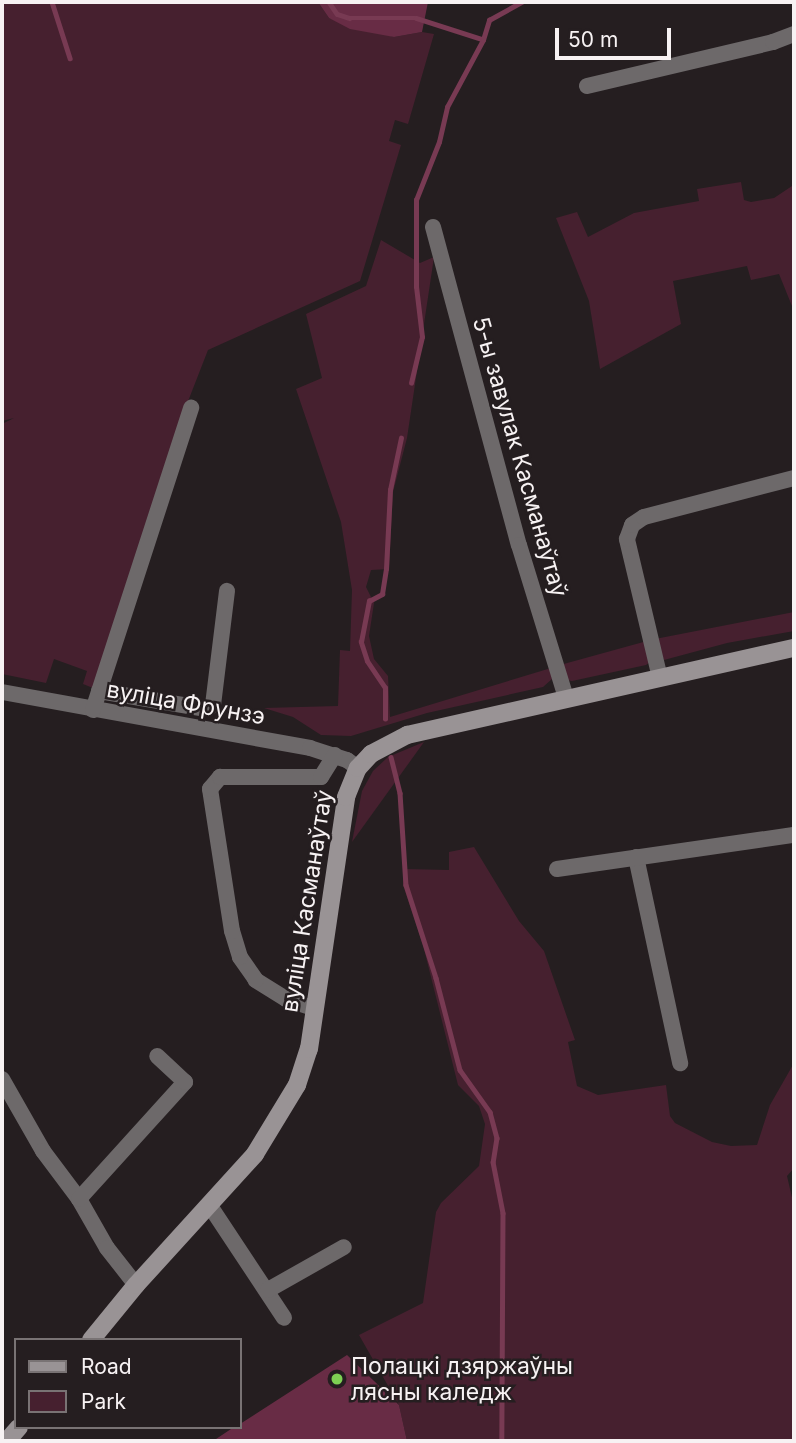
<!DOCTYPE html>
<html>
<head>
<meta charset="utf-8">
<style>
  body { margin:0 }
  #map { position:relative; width:796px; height:1443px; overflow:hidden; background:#251e20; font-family:Inter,sans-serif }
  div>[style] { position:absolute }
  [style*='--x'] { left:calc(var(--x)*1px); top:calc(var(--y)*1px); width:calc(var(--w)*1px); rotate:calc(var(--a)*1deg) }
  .green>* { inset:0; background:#46202f }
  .forest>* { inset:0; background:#682c45 }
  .stream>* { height:4.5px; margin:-2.25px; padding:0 2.25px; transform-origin:2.25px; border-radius:2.25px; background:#783a53 }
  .minor>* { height:16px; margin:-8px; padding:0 8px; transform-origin:8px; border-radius:8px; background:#6d696a }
  .secondary>* { height:18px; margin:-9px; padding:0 9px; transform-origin:9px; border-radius:9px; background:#999395 }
  .dots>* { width:19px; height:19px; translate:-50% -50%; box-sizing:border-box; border:4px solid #251e20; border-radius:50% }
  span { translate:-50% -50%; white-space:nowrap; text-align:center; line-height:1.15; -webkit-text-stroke:5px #251e20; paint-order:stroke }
  .street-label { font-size:23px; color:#f7f2f3 }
  .poi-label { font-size:23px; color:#f7f2f3 }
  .left { translate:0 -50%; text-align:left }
  .frame { position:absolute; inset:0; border:4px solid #f7f2f3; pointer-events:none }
  .legend { position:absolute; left:14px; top:1338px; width:228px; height:91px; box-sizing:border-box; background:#251e20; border:2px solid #797374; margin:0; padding:9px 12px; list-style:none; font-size:21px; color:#f7f2f3 }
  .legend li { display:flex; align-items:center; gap:14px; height:35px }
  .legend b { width:35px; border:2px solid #797374 }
  .scale { position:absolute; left:555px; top:28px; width:116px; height:32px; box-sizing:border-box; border:4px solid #f7f2f3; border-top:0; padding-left:9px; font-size:21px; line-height:24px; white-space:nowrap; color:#f7f2f3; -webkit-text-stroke:5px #251e20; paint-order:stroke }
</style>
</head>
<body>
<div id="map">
  <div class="green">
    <div style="clip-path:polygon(2px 2px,318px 2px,329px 18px,394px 37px,422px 32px,434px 34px,408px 124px,395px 120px,389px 141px,401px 145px,360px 281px,208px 350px,178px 427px,93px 688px,83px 684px,87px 671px,54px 659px,46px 683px,2px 674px,2px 424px,14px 418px,2px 421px)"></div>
    <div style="clip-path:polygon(741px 182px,744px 200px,751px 202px,774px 198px,792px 186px,794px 191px,794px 311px,779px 274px,751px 280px,747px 266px,673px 281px,681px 324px,600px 369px,589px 301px,556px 218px,577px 212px,588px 237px,634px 213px,699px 201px,697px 189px)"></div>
    <div style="clip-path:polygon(381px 240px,420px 263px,434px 257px,407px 438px,393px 492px,389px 569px,371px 570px,366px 587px,374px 603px,369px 636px,374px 659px,388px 676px,390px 717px,551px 668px,552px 679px,543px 687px,427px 713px,351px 736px,321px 735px,293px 717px,264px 708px,338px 706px,340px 650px,350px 651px,352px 590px,341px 522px,296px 389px,322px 378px,306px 314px,366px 286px)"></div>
    <div style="clip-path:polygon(794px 612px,794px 631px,727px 643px,664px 660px,655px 639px)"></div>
    <div style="clip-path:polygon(647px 641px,650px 662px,646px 665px,572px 681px,567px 680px,560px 665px)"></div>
    <div style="clip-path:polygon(424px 742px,352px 842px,362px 791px,373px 771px,388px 757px)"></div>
    <div style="clip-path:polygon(474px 847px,519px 921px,544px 951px,575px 1040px,568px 1042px,577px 1086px,598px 1095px,666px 1085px,670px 1116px,675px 1123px,712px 1142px,731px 1146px,757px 1145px,770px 1105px,794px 1063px,794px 1168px,787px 1176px,794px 1206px,794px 1441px,407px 1441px,399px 1405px,359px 1335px,423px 1303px,436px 1212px,441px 1203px,479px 1166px,485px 1124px,479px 1106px,458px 1085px,423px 945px,403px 885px,403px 869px,449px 870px,449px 852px)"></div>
  </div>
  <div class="forest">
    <div style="clip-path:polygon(318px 2px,428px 2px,422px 32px,394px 37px,350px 29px,329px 18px)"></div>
    <div style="clip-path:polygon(347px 1355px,399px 1405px,407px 1441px,213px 1441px,234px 1427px,240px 1427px,240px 1424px)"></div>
  </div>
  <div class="stream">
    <div style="--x:52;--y:2;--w:59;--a:72.2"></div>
    <div style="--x:329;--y:2;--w:14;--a:56"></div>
    <div style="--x:337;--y:14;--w:13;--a:18"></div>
    <div style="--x:349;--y:18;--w:67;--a:0"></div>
    <div style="--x:416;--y:18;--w:69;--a:17.7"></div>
    <div style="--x:411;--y:383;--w:47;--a:-76.6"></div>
    <div style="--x:422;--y:337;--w:50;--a:-96.8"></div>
    <div style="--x:416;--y:287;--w:87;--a:-90"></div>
    <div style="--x:416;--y:200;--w:62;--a:-68.4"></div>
    <div style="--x:439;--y:142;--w:36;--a:-77"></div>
    <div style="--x:447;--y:107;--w:76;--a:-61.8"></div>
    <div style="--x:483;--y:40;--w:21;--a:-73"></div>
    <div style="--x:489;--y:20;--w:37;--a:-29"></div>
    <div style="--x:385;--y:719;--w:31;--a:-90"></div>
    <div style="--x:385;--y:688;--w:32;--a:-124"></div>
    <div style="--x:367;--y:661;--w:20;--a:-108"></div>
    <div style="--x:361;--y:642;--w:42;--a:-79"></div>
    <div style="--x:369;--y:601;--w:15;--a:-28"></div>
    <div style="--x:382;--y:594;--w:25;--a:-81"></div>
    <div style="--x:386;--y:569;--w:79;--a:-87.1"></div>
    <div style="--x:390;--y:490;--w:53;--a:-78.1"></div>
    <div style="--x:391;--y:757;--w:37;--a:76"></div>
    <div style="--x:400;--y:793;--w:92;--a:86.3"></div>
    <div style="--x:406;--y:885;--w:98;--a:72.1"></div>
    <div style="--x:436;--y:978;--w:95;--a:75.4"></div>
    <div style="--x:460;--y:1070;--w:52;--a:54.5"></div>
    <div style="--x:490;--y:1112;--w:27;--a:75"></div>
    <div style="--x:497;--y:1138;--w:24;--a:99"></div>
    <div style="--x:493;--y:1162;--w:52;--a:78.9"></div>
    <div style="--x:503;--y:1213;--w:228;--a:90.3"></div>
  </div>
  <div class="minor">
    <div style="--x:587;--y:86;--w:191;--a:-13.3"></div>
    <div style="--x:773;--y:42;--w:22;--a:-21"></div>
    <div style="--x:433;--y:227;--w:329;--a:74.9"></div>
    <div style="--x:519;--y:545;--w:160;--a:72.9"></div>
    <div style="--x:660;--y:678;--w:143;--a:-103.4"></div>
    <div style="--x:627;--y:539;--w:15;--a:-70"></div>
    <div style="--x:632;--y:525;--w:14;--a:-34"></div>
    <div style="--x:644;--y:517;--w:155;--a:-14.6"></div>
    <div style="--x:99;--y:691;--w:109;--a:9.5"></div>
    <div style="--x:207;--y:709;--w:7;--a:-34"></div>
    <div style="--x:213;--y:705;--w:115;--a:-83"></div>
    <div style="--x:2;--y:692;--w:313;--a:10.3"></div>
    <div style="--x:310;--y:748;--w:39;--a:18"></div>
    <div style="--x:347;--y:760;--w:14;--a:36"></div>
    <div style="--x:93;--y:710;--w:318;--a:-72"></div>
    <div style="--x:636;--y:857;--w:211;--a:77.9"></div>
    <div style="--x:557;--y:869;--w:239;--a:-8.2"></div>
    <div style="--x:313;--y:1008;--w:28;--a:-162"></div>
    <div style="--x:286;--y:999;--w:36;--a:-148"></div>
    <div style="--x:256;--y:980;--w:28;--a:-125"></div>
    <div style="--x:240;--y:957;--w:27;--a:-107"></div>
    <div style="--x:232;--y:931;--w:144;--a:-98.8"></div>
    <div style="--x:210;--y:789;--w:16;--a:-50"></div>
    <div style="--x:220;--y:777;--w:101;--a:0"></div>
    <div style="--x:321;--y:777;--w:26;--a:-58"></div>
    <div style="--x:2;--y:1079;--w:83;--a:60.3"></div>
    <div style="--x:43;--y:1151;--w:60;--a:53.1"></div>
    <div style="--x:79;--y:1199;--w:56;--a:60.3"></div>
    <div style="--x:107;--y:1248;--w:47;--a:51.9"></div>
    <div style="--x:79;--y:1199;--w:158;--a:-47.8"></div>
    <div style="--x:185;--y:1082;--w:38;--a:-137"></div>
    <div style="--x:210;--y:1206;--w:134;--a:56.5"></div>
    <div style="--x:268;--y:1290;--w:87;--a:-29.5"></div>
  </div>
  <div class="secondary">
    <div style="--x:91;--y:1340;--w:71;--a:-50.7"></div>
    <div style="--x:136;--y:1285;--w:177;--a:-47.7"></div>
    <div style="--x:255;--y:1154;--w:81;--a:-58.7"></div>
    <div style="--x:297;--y:1085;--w:38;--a:-72"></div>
    <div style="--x:309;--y:1049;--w:255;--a:-81.6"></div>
    <div style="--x:346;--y:797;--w:31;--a:-68"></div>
    <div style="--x:358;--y:768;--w:19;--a:-47"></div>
    <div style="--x:371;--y:754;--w:41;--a:-27.8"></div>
    <div style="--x:407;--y:735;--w:397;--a:-12.7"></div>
    <div style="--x:7;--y:1441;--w:18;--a:-49"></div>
  </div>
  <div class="dots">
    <div style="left:337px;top:1379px;background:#7ed053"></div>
  </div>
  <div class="street-label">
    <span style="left:520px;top:457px;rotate:74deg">5-ы завулак Касманаўтаў</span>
    <span style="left:186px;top:703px;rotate:10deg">вуліца Фрунзэ</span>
    <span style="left:307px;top:901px;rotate:-81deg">вуліца Касманаўтаў</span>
  </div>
  <div class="poi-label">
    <span class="left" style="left:351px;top:1379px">Полацкі дзяржаўны<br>лясны каледж</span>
  </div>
  <div class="frame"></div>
  <ul class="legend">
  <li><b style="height:9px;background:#999395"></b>Road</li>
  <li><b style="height:19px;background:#46202f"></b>Park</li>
  </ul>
  <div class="scale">50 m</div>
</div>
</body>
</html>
